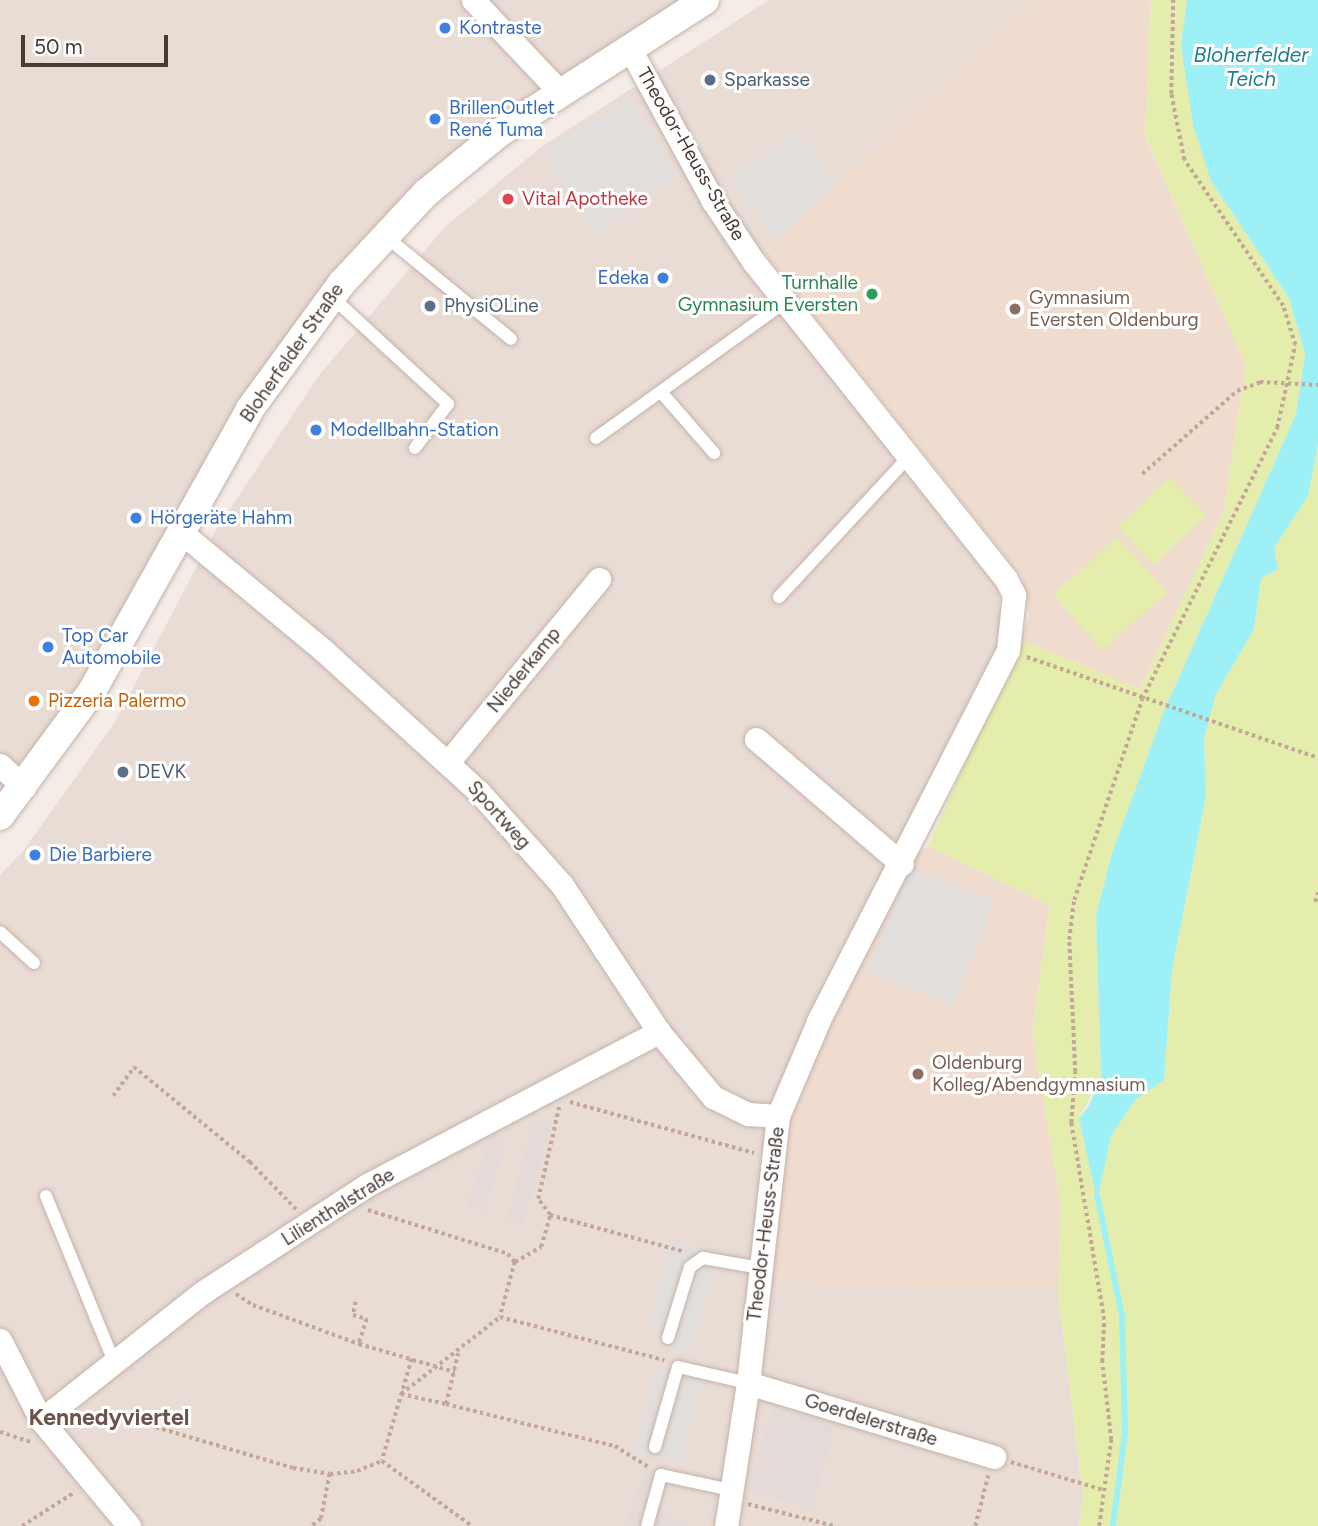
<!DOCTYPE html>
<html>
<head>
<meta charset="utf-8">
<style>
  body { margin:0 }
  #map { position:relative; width:1318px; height:1526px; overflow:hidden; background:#f5ece7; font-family:Figtree,sans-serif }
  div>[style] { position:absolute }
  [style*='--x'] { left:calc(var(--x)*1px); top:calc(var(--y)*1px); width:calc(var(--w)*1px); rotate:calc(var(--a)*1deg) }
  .residential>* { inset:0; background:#e9dcd4 }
  .industrial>* { inset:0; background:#e4dbd8 }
  .education>* { inset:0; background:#efdccf }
  .green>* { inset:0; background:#e5edac }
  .parking>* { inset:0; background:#e2dedc }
  .water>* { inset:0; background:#9ef0f7 }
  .stream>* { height:6px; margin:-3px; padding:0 3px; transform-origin:3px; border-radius:3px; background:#9ef0f7 }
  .path>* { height:3.5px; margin-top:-1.75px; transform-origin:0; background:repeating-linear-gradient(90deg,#c4a698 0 3.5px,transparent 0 7px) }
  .roads { filter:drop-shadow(0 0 2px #c4b3ab) drop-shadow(0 0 2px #c4b3ab) }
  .service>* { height:12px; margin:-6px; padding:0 6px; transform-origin:6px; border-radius:6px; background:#fff }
  .minor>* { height:23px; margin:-11.5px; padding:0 11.5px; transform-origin:11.5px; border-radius:11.5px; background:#fff }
  .tertiary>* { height:28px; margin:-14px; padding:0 14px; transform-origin:14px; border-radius:14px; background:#fff }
  .dots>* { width:19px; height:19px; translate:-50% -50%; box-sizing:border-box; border:4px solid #fff; border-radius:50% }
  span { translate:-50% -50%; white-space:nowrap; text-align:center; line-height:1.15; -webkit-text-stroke:6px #fff; paint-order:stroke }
  .shop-label { font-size:19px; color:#366cbe }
  .left { translate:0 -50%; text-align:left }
  .right { translate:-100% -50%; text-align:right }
  .service-label { font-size:19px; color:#4e5e75 }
  .street-label { font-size:19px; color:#493a35 }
  .health-label { font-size:19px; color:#be3a42 }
  .leisure-label { font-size:19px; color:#27864d }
  .education-label { font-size:19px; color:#785e54 }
  .food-label { font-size:19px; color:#c56008 }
  .water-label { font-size:21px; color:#1e808b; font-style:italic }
  .quarter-label { font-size:23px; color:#6c544b; font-weight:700 }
  .scale { position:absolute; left:21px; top:35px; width:147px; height:32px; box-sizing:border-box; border:4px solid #493a35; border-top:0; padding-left:9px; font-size:21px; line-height:24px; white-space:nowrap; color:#493a35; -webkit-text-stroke:5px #fff; paint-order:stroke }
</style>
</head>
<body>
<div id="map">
  <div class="residential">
    <div style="clip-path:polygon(0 0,702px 0,559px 91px,331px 296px,0 816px)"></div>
    <div style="clip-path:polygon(769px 0,1035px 0,745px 270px,999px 587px,1001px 643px,902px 864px,759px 1281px,1058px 1292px,1083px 1496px,1079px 1526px,0 1526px,0 875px,23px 851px,115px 722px,216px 530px,320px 374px,445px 227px,541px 147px)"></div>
  </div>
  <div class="industrial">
    <div style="clip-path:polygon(534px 1119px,551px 1125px,524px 1225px,506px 1220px)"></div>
    <div style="clip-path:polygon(490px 1136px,508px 1141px,484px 1212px,466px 1206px)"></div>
    <div style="clip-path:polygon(772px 1407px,836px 1425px,812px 1509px,748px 1491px)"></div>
    <div style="clip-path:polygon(646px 1467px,667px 1475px,654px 1512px,689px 1526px,625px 1526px)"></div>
  </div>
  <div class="education">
    <div style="clip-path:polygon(1035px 0,1151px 0,1145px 136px,1246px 365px,1223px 514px,1140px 689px,1021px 640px,1029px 617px,1022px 577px,764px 253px)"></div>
    <div style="clip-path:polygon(928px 846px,1050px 905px,1032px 1032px,1061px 1205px,1058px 1292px,759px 1281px,778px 1116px,902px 864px)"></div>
  </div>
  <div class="green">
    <div style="clip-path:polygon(1151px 0,1187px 0,1181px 45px,1211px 181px,1289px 298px,1305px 354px,1296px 414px,1164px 711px,1112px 853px,1096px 916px,1101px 1076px,1079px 1118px,1097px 1199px,1111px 1136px,1135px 1100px,1164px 1080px,1172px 970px,1206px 796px,1204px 739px,1216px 694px,1254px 629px,1261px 578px,1274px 548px,1308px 496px,1318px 445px,1318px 1526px,1079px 1526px,1083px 1495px,1058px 1292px,1061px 1205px,1032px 1032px,1050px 905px,928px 846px,1021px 640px,1140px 689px,1223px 514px,1246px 365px,1145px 135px)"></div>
    <div style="clip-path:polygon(1170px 477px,1206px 515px,1154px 565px,1118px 527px)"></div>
    <div style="clip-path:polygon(1117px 537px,1167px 592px,1103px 650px,1053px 595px)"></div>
  </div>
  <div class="parking">
    <div style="clip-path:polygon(628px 99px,680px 175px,595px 233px,544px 152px)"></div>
    <div style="clip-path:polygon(799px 131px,836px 182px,775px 241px,732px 179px)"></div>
    <div style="clip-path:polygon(909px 867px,995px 901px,953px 1006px,867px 972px)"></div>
    <div style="clip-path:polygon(672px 1241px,719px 1253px,691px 1354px,661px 1346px,665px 1330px,649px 1325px)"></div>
    <div style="clip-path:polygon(677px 1359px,706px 1367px,680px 1463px,633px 1450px,656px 1367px,673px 1372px)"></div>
  </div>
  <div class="water">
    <div style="clip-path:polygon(1187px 0,1318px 0,1318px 445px,1308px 496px,1274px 548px,1278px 569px,1261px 578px,1254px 629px,1216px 694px,1204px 739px,1206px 796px,1172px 970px,1164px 1080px,1135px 1100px,1111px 1136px,1097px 1201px,1079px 1118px,1089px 1106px,1101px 1076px,1096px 916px,1112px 853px,1164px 711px,1296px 414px,1305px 354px,1289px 298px,1211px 181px,1193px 125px,1181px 45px)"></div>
  </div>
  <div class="stream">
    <div style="--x:1097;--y:1195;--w:124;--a:78.3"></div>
    <div style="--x:1122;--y:1316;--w:117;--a:88.5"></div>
    <div style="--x:1125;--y:1433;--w:94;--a:97.4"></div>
  </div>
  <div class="path">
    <div style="--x:1142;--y:474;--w:126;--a:-41.1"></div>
    <div style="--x:1237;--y:391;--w:25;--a:-21"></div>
    <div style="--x:1260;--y:382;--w:58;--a:3"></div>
    <div style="--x:1027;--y:657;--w:308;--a:19.1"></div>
    <div style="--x:1315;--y:902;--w:10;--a:-73"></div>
    <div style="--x:113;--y:1096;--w:36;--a:-54"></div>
    <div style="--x:134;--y:1067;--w:150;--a:39.3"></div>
    <div style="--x:250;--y:1162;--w:66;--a:45.6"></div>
    <div style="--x:570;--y:1102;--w:191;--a:15.5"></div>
    <div style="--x:368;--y:1210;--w:147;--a:17.4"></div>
    <div style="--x:508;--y:1254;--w:11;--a:49"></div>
    <div style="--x:515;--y:1262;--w:57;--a:105.3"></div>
    <div style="--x:550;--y:1215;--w:20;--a:-127"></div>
    <div style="--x:538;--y:1199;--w:94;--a:-77.1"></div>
    <div style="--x:515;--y:1262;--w:30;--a:-30"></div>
    <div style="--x:541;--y:1247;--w:33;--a:-74"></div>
    <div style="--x:550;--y:1215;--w:140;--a:15.3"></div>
    <div style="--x:236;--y:1294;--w:20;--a:33"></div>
    <div style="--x:253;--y:1305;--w:113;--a:20.2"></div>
    <div style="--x:359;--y:1344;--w:100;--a:16.3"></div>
    <div style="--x:356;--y:1302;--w:13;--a:103"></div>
    <div style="--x:353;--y:1315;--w:15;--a:16"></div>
    <div style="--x:367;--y:1319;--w:26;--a:108"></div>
    <div style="--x:412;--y:1359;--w:106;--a:106.4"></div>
    <div style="--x:382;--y:1461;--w:111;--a:35.8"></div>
    <div style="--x:401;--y:1394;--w:125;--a:-37.9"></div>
    <div style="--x:500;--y:1317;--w:170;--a:14.7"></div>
    <div style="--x:401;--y:1394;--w:46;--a:12.5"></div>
    <div style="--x:446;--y:1404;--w:52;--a:-76.8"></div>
    <div style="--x:446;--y:1404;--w:174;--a:14"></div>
    <div style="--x:615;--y:1446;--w:41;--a:32.2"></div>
    <div style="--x:149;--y:1425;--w:150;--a:16.6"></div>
    <div style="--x:293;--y:1468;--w:37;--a:9"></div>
    <div style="--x:330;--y:1474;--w:46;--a:101.3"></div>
    <div style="--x:321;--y:1519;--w:11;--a:142"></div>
    <div style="--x:0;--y:1432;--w:33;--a:18"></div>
    <div style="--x:1011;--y:1462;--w:96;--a:16.9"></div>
    <div style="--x:330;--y:1474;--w:27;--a:-6"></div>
    <div style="--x:357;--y:1471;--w:27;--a:-22"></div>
    <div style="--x:748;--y:1504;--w:89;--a:14.3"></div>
    <div style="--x:22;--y:1526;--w:63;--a:-32.7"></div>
    <div style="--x:975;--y:1526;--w:52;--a:-75.4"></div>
    <div style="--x:1099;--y:1526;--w:87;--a:-82.1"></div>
    <div style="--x:1111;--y:1440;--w:79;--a:-96.6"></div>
    <div style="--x:1102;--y:1362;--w:42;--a:-87.3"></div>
    <div style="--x:1104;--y:1320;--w:200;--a:-99.5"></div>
    <div style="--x:1071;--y:1123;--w:51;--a:-85.5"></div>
    <div style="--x:1075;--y:1072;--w:132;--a:-92.6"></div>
    <div style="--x:1069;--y:940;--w:40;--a:-82.9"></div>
    <div style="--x:1074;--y:900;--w:212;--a:-71.3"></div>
    <div style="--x:1142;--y:699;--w:303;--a:-63.5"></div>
    <div style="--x:1277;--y:428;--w:85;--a:-77.8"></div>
    <div style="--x:1295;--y:345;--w:41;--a:-107.1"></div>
    <div style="--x:1283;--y:306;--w:176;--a:-124.1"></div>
    <div style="--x:1184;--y:160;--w:67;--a:-101.1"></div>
    <div style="--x:1171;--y:94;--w:94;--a:-88.8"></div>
  </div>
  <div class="roads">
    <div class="service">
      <div style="--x:384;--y:235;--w:164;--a:39.3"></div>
      <div style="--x:332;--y:297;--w:158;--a:42.7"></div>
      <div style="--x:448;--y:404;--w:55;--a:126.9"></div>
      <div style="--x:661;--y:392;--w:81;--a:49"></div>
      <div style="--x:596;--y:438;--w:231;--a:-35.7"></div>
      <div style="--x:779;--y:597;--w:188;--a:-47.2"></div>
      <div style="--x:0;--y:932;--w:46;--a:42.4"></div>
      <div style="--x:46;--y:1196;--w:179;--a:67.7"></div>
      <div style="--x:668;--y:1338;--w:74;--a:-72.8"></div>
      <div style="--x:690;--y:1267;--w:16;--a:-35"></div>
      <div style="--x:703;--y:1258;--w:59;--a:9.8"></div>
      <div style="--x:655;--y:1447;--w:83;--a:-74"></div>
      <div style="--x:678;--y:1367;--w:72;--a:12.9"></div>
      <div style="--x:647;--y:1526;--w:53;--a:-74.6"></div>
      <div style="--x:661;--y:1475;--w:72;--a:12.1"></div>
    </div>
    <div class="minor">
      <div style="--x:473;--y:0;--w:125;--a:46.6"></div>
      <div style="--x:629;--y:47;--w:175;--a:61.4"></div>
      <div style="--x:713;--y:201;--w:72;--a:56.3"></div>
      <div style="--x:753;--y:261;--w:406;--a:51.5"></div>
      <div style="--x:1006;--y:579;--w:18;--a:63"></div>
      <div style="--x:1014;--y:595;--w:55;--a:96.2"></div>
      <div style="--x:1008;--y:650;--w:418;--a:117.1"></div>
      <div style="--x:818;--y:1022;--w:102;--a:113.1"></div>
      <div style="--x:778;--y:1116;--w:269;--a:96.4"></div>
      <div style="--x:748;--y:1383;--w:145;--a:98.7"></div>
      <div style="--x:182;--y:533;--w:185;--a:39.7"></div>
      <div style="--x:324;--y:651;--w:208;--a:42.3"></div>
      <div style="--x:478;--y:791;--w:126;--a:48.2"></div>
      <div style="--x:562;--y:885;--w:176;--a:56.6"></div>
      <div style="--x:659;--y:1032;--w:85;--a:50.3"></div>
      <div style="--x:713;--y:1097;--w:39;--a:26"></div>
      <div style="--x:748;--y:1114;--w:30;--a:4"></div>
      <div style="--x:756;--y:739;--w:192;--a:40.6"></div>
      <div style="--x:449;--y:761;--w:236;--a:-50.5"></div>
      <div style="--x:0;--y:765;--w:33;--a:43"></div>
      <div style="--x:0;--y:1340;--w:90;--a:62.9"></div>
      <div style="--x:41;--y:1420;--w:138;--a:50.3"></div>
      <div style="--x:748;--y:1383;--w:257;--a:16.7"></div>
      <div style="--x:41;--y:1420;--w:206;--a:-38.3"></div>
      <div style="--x:203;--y:1292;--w:196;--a:-33.1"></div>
      <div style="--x:367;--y:1185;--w:330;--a:-27.7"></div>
    </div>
    <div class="tertiary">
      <div style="--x:0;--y:816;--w:155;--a:-53.6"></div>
      <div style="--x:92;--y:691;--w:323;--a:-60.7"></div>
      <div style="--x:250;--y:409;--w:156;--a:-53.9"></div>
      <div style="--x:342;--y:283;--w:123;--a:-47"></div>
      <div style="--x:426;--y:193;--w:94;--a:-39.4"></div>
      <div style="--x:499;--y:133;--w:245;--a:-32.8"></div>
    </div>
  </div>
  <div class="dots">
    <div style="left:445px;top:28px;background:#3f7fe0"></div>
    <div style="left:710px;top:80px;background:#5c6f8a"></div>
    <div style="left:435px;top:119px;background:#3f7fe0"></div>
    <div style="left:508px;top:199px;background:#e0444e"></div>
    <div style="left:663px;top:278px;background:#3f7fe0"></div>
    <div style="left:872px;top:294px;background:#2e9e5b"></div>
    <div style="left:430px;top:306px;background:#5c6f8a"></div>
    <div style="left:1015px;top:309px;background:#8d6e63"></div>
    <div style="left:316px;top:430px;background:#3f7fe0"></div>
    <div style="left:136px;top:518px;background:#3f7fe0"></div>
    <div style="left:48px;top:647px;background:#3f7fe0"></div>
    <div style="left:34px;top:701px;background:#e8710a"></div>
    <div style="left:123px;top:772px;background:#5c6f8a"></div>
    <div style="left:35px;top:855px;background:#3f7fe0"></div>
    <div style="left:918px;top:1074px;background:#8d6e63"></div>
  </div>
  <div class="shop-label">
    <span class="left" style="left:459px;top:28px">Kontraste</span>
    <span class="left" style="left:449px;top:119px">BrillenOutlet<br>René Tuma</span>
    <span class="right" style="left:649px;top:278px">Edeka</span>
    <span class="left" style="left:330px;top:430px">Modellbahn-Station</span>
    <span class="left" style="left:150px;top:518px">Hörgeräte Hahm</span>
    <span class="left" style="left:62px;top:647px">Top Car<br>Automobile</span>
    <span class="left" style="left:49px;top:855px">Die Barbiere</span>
  </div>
  <div class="service-label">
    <span class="left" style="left:724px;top:80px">Sparkasse</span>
    <span class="left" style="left:444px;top:306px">PhysiOLine</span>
    <span class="left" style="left:137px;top:772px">DEVK</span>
  </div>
  <div class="street-label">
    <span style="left:691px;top:154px;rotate:60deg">Theodor-Heuss-Straße</span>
    <span style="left:292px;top:353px;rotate:-55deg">Bloherfelder Straße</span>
    <span style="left:524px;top:670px;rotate:-51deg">Niederkamp</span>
    <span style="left:499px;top:815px;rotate:48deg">Sportweg</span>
    <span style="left:338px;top:1207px;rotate:-32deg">Lilienthalstraße</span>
    <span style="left:766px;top:1224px;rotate:-83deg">Theodor-Heuss-Straße</span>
    <span style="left:871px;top:1420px;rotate:17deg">Goerdelerstraße</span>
  </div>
  <div class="health-label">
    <span class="left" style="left:522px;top:199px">Vital Apotheke</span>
  </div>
  <div class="leisure-label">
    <span class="right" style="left:858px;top:294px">Turnhalle<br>Gymnasium Eversten</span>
  </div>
  <div class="education-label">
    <span class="left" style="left:1029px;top:309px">Gymnasium<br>Eversten Oldenburg</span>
    <span class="left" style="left:932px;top:1074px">Oldenburg<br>Kolleg/Abendgymnasium</span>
  </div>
  <div class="food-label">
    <span class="left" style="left:48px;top:701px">Pizzeria Palermo</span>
  </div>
  <div class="water-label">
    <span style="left:1251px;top:67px">Bloherfelder<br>Teich</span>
  </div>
  <div class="quarter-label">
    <span style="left:109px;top:1417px">Kennedyviertel</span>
  </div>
  <div class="scale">50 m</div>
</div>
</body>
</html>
